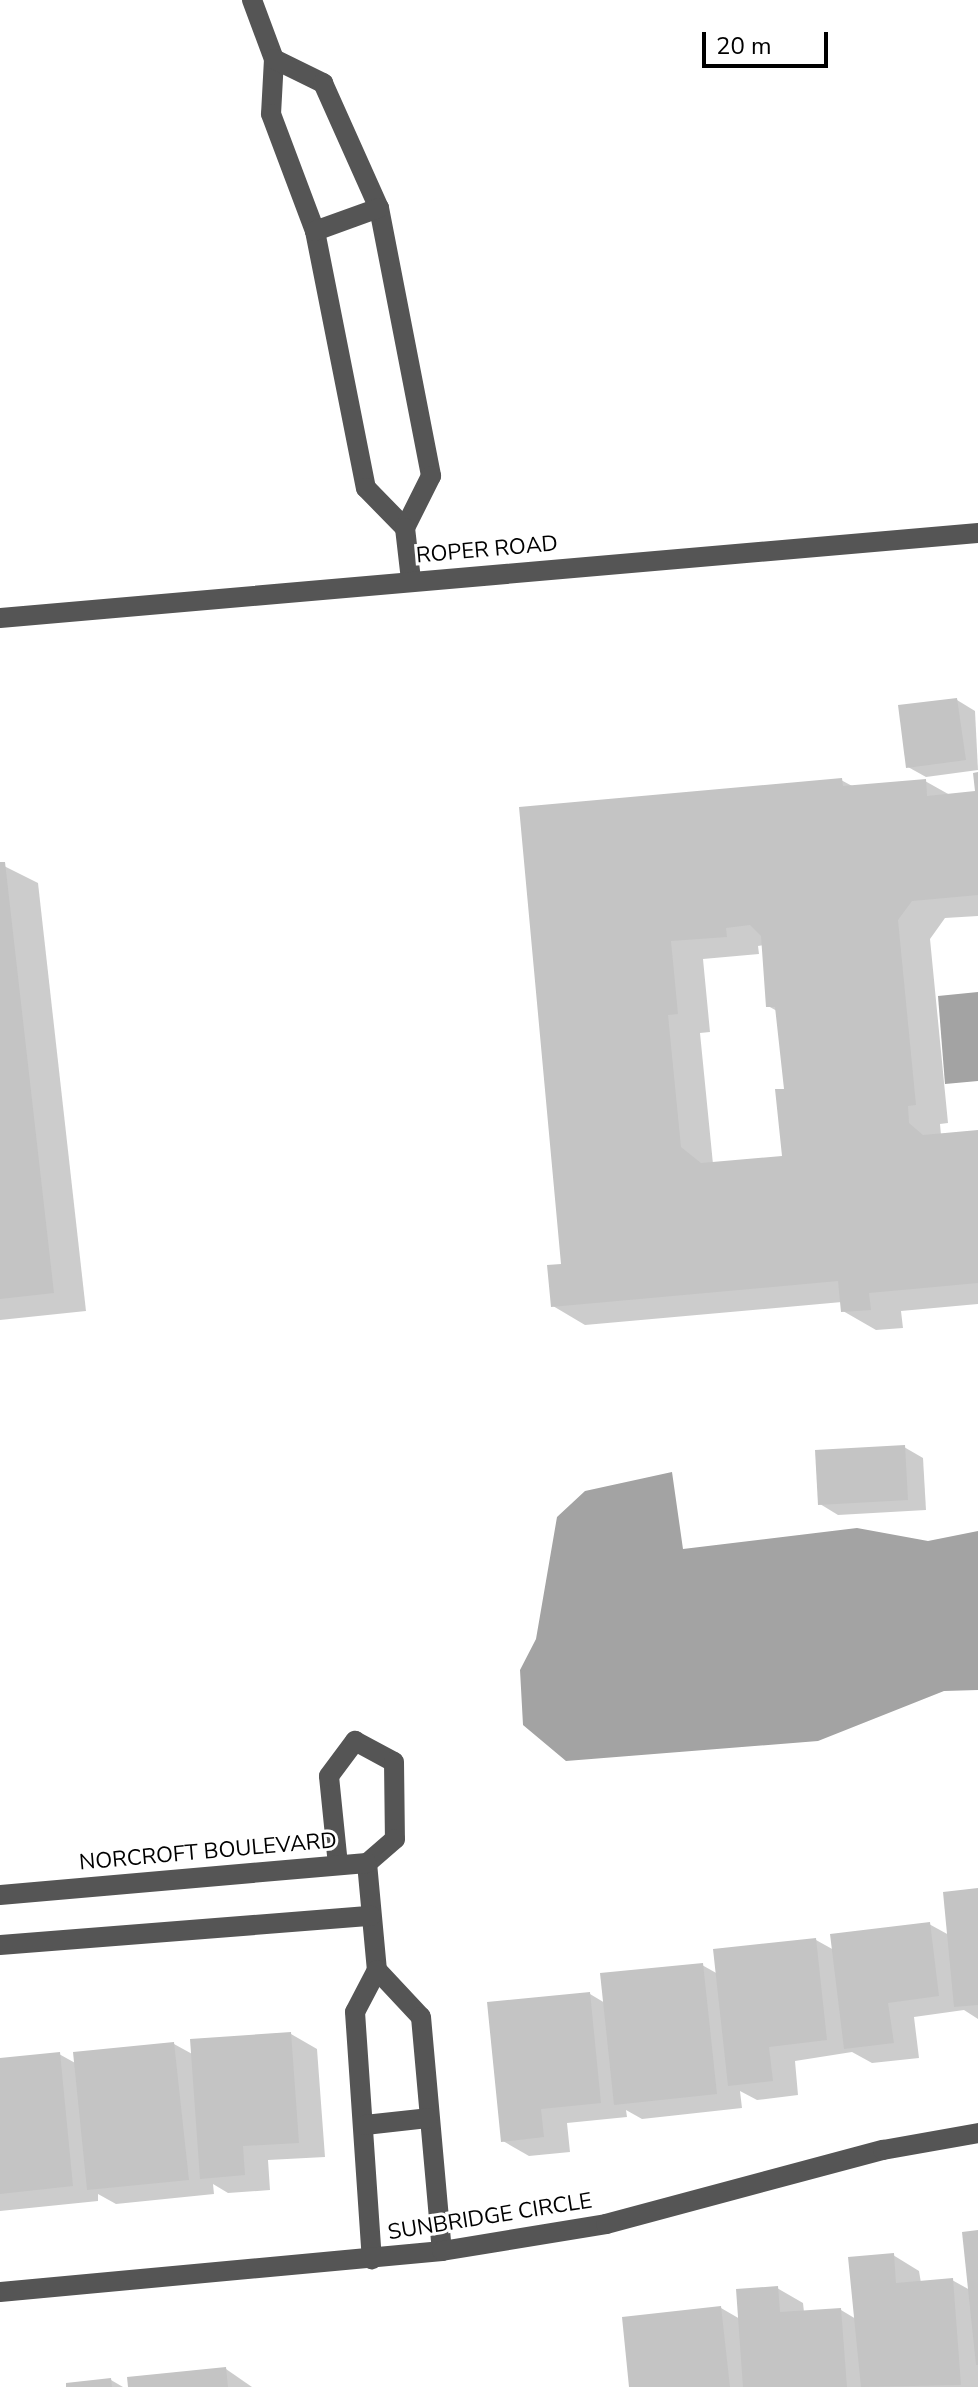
<!DOCTYPE html>
<html>
<head>
<meta charset="utf-8">
<style>
  body { margin:0 }
  #map { position:relative; width:978px; height:2387px; overflow:hidden; background:#fff; font-family:"Nunito Sans",sans-serif }
  div>[style] { position:absolute }
  [style*='--x'] { left:calc(var(--x)*1px); top:calc(var(--y)*1px); width:calc(var(--w)*1px); rotate:calc(var(--a)*1deg) }
  .water>* { inset:0; background:#a3a3a3 }
  .shadow>* { inset:0; background:#0003 }
  .building>* { inset:0; background:#c4c4c4 }
  .minor>* { height:20px; margin:-10px; padding:0 10px; transform-origin:10px; border-radius:10px; background:#555 }
  span { translate:-50% -50%; white-space:nowrap; text-align:center; line-height:1.15; -webkit-text-stroke:6px #fff; paint-order:stroke }
  .street-label { font-size:22px; color:#000 }
  .scale { position:absolute; left:702px; top:32px; width:126px; height:36px; box-sizing:border-box; border:4px solid #000; border-top:0; padding-left:10px; font-size:24px; line-height:28px; white-space:nowrap; color:#000; -webkit-text-stroke:6px #fff; paint-order:stroke }
</style>
</head>
<body>
<div id="map">
  <div class="water">
    <div style="clip-path:polygon(978px 992px,978px 1081px,945px 1084px,938px 996px)"></div>
    <div style="clip-path:polygon(672px 1472px,683px 1549px,857px 1528px,928px 1541px,978px 1531px,978px 1690px,944px 1691px,818px 1741px,566px 1761px,523px 1725px,520px 1670px,536px 1639px,557px 1517px,585px 1491px)"></div>
  </div>
  <div class="shadow">
    <div style="clip-path:polygon(957px 700px,975px 711px,978px 770px,926px 777px,908px 767px)"></div>
    <div style="clip-path:polygon(evenodd,978px 774px,978px 916px,945px 918px,930px 939px,948px 1123px,940px 1124px,941px 1135px,978px 1132px,978px 1304px,901px 1311px,903px 1328px,876px 1330px,843px 1311px,842px 1302px,585px 1325px,553px 1306px,563px 1266px,522px 809px,841px 780px,854px 787px,925px 781px,950px 795px,977px 793px,978px 774px,764px 945px,768px 1006px,777px 1011px,786px 1091px,784px 1158px,713px 1164px,700px 1033px,710px 1032px,703px 959px,759px 954px,758px 946px,764px 945px)"></div>
    <div style="clip-path:polygon(0 864px,38px 883px,86px 1311px,0 1320px)"></div>
    <div style="clip-path:polygon(904px 1447px,923px 1458px,926px 1510px,838px 1515px,820px 1504px)"></div>
    <div style="clip-path:polygon(978px 1890px,978px 2019px,964px 2010px,914px 2017px,919px 2058px,872px 2063px,852px 2052px,795px 2061px,798px 2095px,757px 2100px,740px 2091px,742px 2108px,642px 2119px,626px 2110px,627px 2117px,567px 2123px,570px 2152px,529px 2156px,503px 2141px,590px 1994px,605px 2003px,702px 1965px,718px 1974px,816px 1940px,834px 1950px,929px 1924px,949px 1935px)"></div>
    <div style="clip-path:polygon(291px 2034px,317px 2049px,325px 2157px,268px 2160px,270px 2190px,228px 2193px,213px 2184px,214px 2194px,116px 2204px,98px 2194px,98px 2201px,0 2211px,0 2060px,59px 2054px,77px 2064px,174px 2044px,194px 2055px)"></div>
    <div style="clip-path:polygon(978px 2232px,978px 2387px,631px 2387px,721px 2308px,740px 2319px,777px 2288px,803px 2303px,804px 2312px,841px 2310px,856px 2319px,893px 2255px,919px 2271px,921px 2283px,952px 2280px,970px 2290px)"></div>
    <div style="clip-path:polygon(226px 2369px,252px 2387px,130px 2387px)"></div>
    <div style="clip-path:polygon(111px 2380px,123px 2387px,68px 2387px)"></div>
  </div>
  <div class="building">
    <div style="clip-path:polygon(957px 698px,966px 760px,906px 768px,898px 705px)"></div>
    <div style="clip-path:polygon(evenodd,978px 772px,978px 895px,912px 901px,898px 920px,916px 1105px,908px 1106px,909px 1123px,923px 1135px,978px 1130px,978px 1283px,869px 1293px,871px 1310px,841px 1312px,838px 1281px,551px 1307px,547px 1265px,561px 1264px,519px 807px,842px 778px,843px 786px,926px 779px,927px 796px,975px 791px,973px 773px,978px 772px,750px 925px,761px 936px,766px 1007px,775px 1007px,784px 1089px,775px 1089px,782px 1156px,701px 1163px,681px 1147px,668px 1015px,678px 1014px,671px 941px,727px 937px,726px 928px,750px 925px)"></div>
    <div style="clip-path:polygon(0 862px,5px 862px,54px 1293px,0 1299px)"></div>
    <div style="clip-path:polygon(905px 1445px,908px 1500px,818px 1505px,815px 1450px)"></div>
    <div style="clip-path:polygon(978px 1888px,978px 2005px,954px 2007px,943px 1892px)"></div>
    <div style="clip-path:polygon(930px 1922px,939px 1996px,888px 2003px,894px 2043px,844px 2049px,830px 1934px)"></div>
    <div style="clip-path:polygon(816px 1938px,827px 2040px,769px 2047px,773px 2081px,728px 2086px,713px 1949px)"></div>
    <div style="clip-path:polygon(703px 1963px,717px 2094px,614px 2105px,600px 1973px)"></div>
    <div style="clip-path:polygon(590px 1992px,601px 2103px,541px 2109px,544px 2137px,501px 2142px,487px 2002px)"></div>
    <div style="clip-path:polygon(291px 2032px,299px 2143px,243px 2146px,245px 2175px,200px 2179px,190px 2039px)"></div>
    <div style="clip-path:polygon(174px 2042px,189px 2180px,87px 2190px,73px 2052px)"></div>
    <div style="clip-path:polygon(60px 2052px,73px 2186px,0 2194px,0 2058px)"></div>
    <div style="clip-path:polygon(978px 2230px,978px 2365px,976px 2365px,962px 2232px)"></div>
    <div style="clip-path:polygon(894px 2253px,896px 2283px,953px 2278px,961px 2385px,861px 2387px,848px 2257px)"></div>
    <div style="clip-path:polygon(778px 2286px,780px 2312px,841px 2308px,847px 2387px,743px 2387px,736px 2289px)"></div>
    <div style="clip-path:polygon(721px 2306px,730px 2387px,629px 2387px,622px 2317px)"></div>
    <div style="clip-path:polygon(226px 2367px,228px 2387px,128px 2387px,127px 2377px)"></div>
    <div style="clip-path:polygon(111px 2378px,112px 2387px,66px 2387px,66px 2383px)"></div>
  </div>
  <div class="minor">
    <div style="--x:252;--y:0;--w:63;--a:69.6"></div>
    <div style="--x:274;--y:59;--w:55;--a:93.1"></div>
    <div style="--x:271;--y:114;--w:125;--a:69.4"></div>
    <div style="--x:315;--y:231;--w:262;--a:78.8"></div>
    <div style="--x:366;--y:488;--w:56;--a:45.7"></div>
    <div style="--x:274;--y:59;--w:55;--a:26.1"></div>
    <div style="--x:323;--y:83;--w:137;--a:65.9"></div>
    <div style="--x:379;--y:208;--w:273;--a:79"></div>
    <div style="--x:431;--y:476;--w:58;--a:116.6"></div>
    <div style="--x:405;--y:528;--w:52;--a:83.4"></div>
    <div style="--x:315;--y:231;--w:68;--a:-19.8"></div>
    <div style="--x:0;--y:618;--w:982;--a:-4.97"></div>
    <div style="--x:367;--y:1863;--w:107;--a:84.7"></div>
    <div style="--x:377;--y:1970;--w:47;--a:117.6"></div>
    <div style="--x:355;--y:2012;--w:248;--a:86.1"></div>
    <div style="--x:338;--y:1865;--w:89;--a:-95.8"></div>
    <div style="--x:329;--y:1776;--w:44;--a:-53.4"></div>
    <div style="--x:355;--y:1741;--w:44;--a:28.3"></div>
    <div style="--x:394;--y:1762;--w:77;--a:89.3"></div>
    <div style="--x:395;--y:1839;--w:37;--a:139"></div>
    <div style="--x:0;--y:1895;--w:368;--a:-5"></div>
    <div style="--x:0;--y:1945;--w:372;--a:-4.5"></div>
    <div style="--x:377;--y:1970;--w:64;--a:46.9"></div>
    <div style="--x:421;--y:2017;--w:235;--a:84.9"></div>
    <div style="--x:365;--y:2125;--w:63;--a:-6.3"></div>
    <div style="--x:0;--y:2292;--w:444;--a:-5.3"></div>
    <div style="--x:442;--y:2251;--w:166;--a:-9.3"></div>
    <div style="--x:606;--y:2224;--w:287;--a:-15"></div>
    <div style="--x:883;--y:2150;--w:97;--a:-10.1"></div>
  </div>
  <div class="street-label">
    <span style="left:487px;top:550px;rotate:-5deg">ROPER ROAD</span>
    <span style="left:208px;top:1852px;rotate:-5deg">NORCROFT BOULEVARD</span>
    <span style="left:490px;top:2217px;rotate:-9deg">SUNBRIDGE CIRCLE</span>
  </div>
  <div class="scale">20 m</div>
</div>
</body>
</html>
